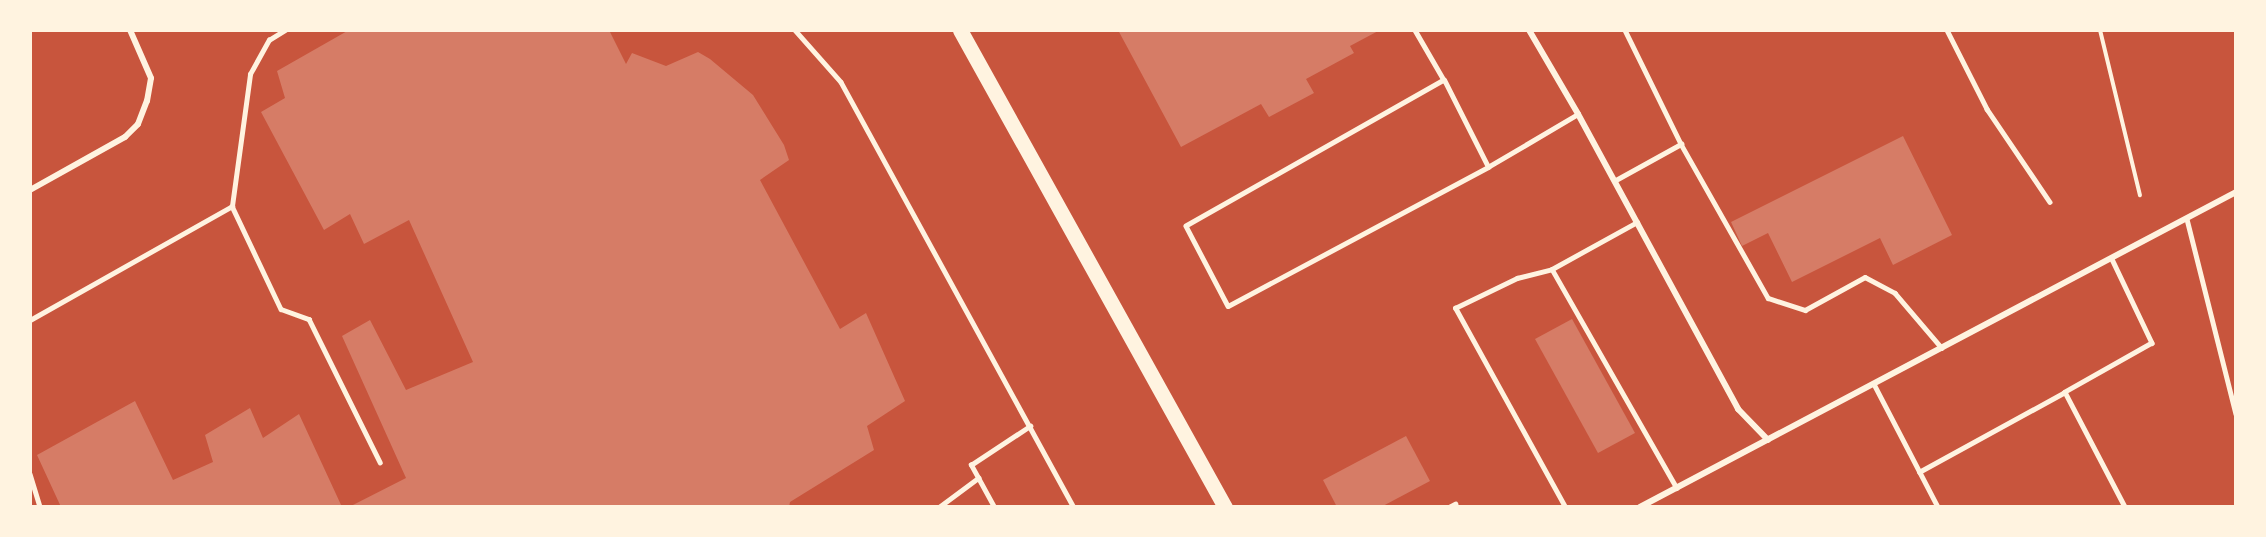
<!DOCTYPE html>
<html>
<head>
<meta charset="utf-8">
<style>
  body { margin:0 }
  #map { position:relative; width:2266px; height:537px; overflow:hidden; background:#c8553d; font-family:Barlow,sans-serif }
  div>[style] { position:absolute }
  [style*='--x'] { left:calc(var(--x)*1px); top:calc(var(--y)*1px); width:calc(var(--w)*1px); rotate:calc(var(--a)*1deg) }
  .building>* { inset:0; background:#d67c66 }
  .path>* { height:4px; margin:-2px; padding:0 2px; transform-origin:2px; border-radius:2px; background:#fff3e0 }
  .service>* { height:4.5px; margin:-2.25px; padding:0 2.25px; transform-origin:2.25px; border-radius:2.25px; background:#fff3e0 }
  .minor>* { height:6px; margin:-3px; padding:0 3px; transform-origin:3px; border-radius:3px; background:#fff3e0 }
  .primary>* { height:15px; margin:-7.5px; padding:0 7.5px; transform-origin:7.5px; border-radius:7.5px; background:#fff3e0 }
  span { translate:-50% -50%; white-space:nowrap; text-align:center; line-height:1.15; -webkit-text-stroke:6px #fff3e0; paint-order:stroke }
  .frame { position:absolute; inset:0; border:32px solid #fff3e0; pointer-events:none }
</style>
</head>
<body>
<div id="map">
  <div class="building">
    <div style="clip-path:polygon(349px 30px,609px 30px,626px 64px,632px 53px,666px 66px,698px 52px,710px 59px,753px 95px,784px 145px,789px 160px,760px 180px,840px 329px,866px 313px,905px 401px,867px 426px,874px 450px,790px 502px,789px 507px,349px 507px,406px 478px,342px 336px,370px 320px,406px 390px,473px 362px,409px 220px,364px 244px,350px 214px,324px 230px,261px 112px,285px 98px,277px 71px)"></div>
    <div style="clip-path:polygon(1118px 30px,1380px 30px,1350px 46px,1354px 53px,1306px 79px,1314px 93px,1269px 117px,1261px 104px,1181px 147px)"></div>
    <div style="clip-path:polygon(1903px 136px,1952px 235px,1893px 265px,1880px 238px,1792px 282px,1768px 233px,1742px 246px,1731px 222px)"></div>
    <div style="clip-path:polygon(1572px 319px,1635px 433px,1598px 453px,1535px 339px)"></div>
    <div style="clip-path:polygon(135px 401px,173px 480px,213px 462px,205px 435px,250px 408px,263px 438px,299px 414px,342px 507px,61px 507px,37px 455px)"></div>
    <div style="clip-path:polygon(1406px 436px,1430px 481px,1381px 507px,1337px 507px,1323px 480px)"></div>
  </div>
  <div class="path">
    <div style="--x:2100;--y:30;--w:170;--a:76.4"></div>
  </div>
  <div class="service">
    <div style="--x:795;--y:30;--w:69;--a:48.5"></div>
    <div style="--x:841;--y:82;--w:485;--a:61.3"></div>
    <div style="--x:1415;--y:30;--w:58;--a:59.9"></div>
    <div style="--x:1625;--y:30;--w:127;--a:63.8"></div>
    <div style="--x:1947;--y:30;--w:89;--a:63.1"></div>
    <div style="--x:1987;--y:109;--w:112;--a:55.9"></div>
    <div style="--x:1488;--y:167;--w:97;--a:-116.8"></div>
    <div style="--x:1444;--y:80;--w:296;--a:150.5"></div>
    <div style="--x:1186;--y:226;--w:90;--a:62.3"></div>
    <div style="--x:1228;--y:306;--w:295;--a:-28.1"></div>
    <div style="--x:1488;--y:167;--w:104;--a:-30.5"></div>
    <div style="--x:1614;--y:181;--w:77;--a:-28.9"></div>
    <div style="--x:1681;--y:144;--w:177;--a:60.5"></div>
    <div style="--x:1768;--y:298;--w:39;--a:18"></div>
    <div style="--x:1805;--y:310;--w:68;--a:-28.8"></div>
    <div style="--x:1865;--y:277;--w:34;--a:28"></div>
    <div style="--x:1895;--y:293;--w:72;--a:49.5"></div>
    <div style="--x:232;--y:206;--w:114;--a:64.6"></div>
    <div style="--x:281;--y:309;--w:30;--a:20"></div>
    <div style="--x:309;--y:319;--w:160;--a:63.6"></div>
    <div style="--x:2187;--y:219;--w:201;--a:75.9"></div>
    <div style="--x:2112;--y:259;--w:93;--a:64.5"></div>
    <div style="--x:2152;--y:343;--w:100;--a:150.6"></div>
    <div style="--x:2065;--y:392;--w:130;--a:62.4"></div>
    <div style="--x:1552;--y:269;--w:252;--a:60.3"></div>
    <div style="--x:30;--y:320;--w:232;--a:-29.4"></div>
    <div style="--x:232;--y:206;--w:133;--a:-82.2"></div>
    <div style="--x:250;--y:74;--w:39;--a:-61"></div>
    <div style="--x:269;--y:40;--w:19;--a:-32"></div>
    <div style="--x:1874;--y:384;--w:139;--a:62.5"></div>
    <div style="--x:1919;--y:472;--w:166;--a:-28.7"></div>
    <div style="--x:30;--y:474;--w:34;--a:73"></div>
    <div style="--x:939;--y:507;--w:49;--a:-36.6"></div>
    <div style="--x:994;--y:507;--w:48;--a:-118.7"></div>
    <div style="--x:971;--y:465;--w:71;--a:-33.5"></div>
    <div style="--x:1449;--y:507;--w:7;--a:-27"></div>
    <div style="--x:1565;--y:507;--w:227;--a:-118.9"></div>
    <div style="--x:1455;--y:308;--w:69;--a:-25.8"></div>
    <div style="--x:1517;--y:278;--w:36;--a:-14"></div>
    <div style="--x:1552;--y:269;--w:97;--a:-28.9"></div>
  </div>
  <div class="minor">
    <div style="--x:1529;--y:30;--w:97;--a:59.7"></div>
    <div style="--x:1578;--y:114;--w:336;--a:61.5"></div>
    <div style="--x:1738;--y:409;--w:43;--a:45.9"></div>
    <div style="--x:30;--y:190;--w:109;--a:-29.2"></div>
    <div style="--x:125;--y:137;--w:18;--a:-45"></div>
    <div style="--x:138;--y:124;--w:25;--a:-69"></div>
    <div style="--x:147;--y:101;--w:23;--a:-80"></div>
    <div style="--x:151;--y:78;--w:52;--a:-113.6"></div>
    <div style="--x:1640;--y:507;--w:674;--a:-27.86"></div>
  </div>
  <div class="primary">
    <div style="--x:960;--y:30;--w:546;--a:60.95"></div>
  </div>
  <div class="frame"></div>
</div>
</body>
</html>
